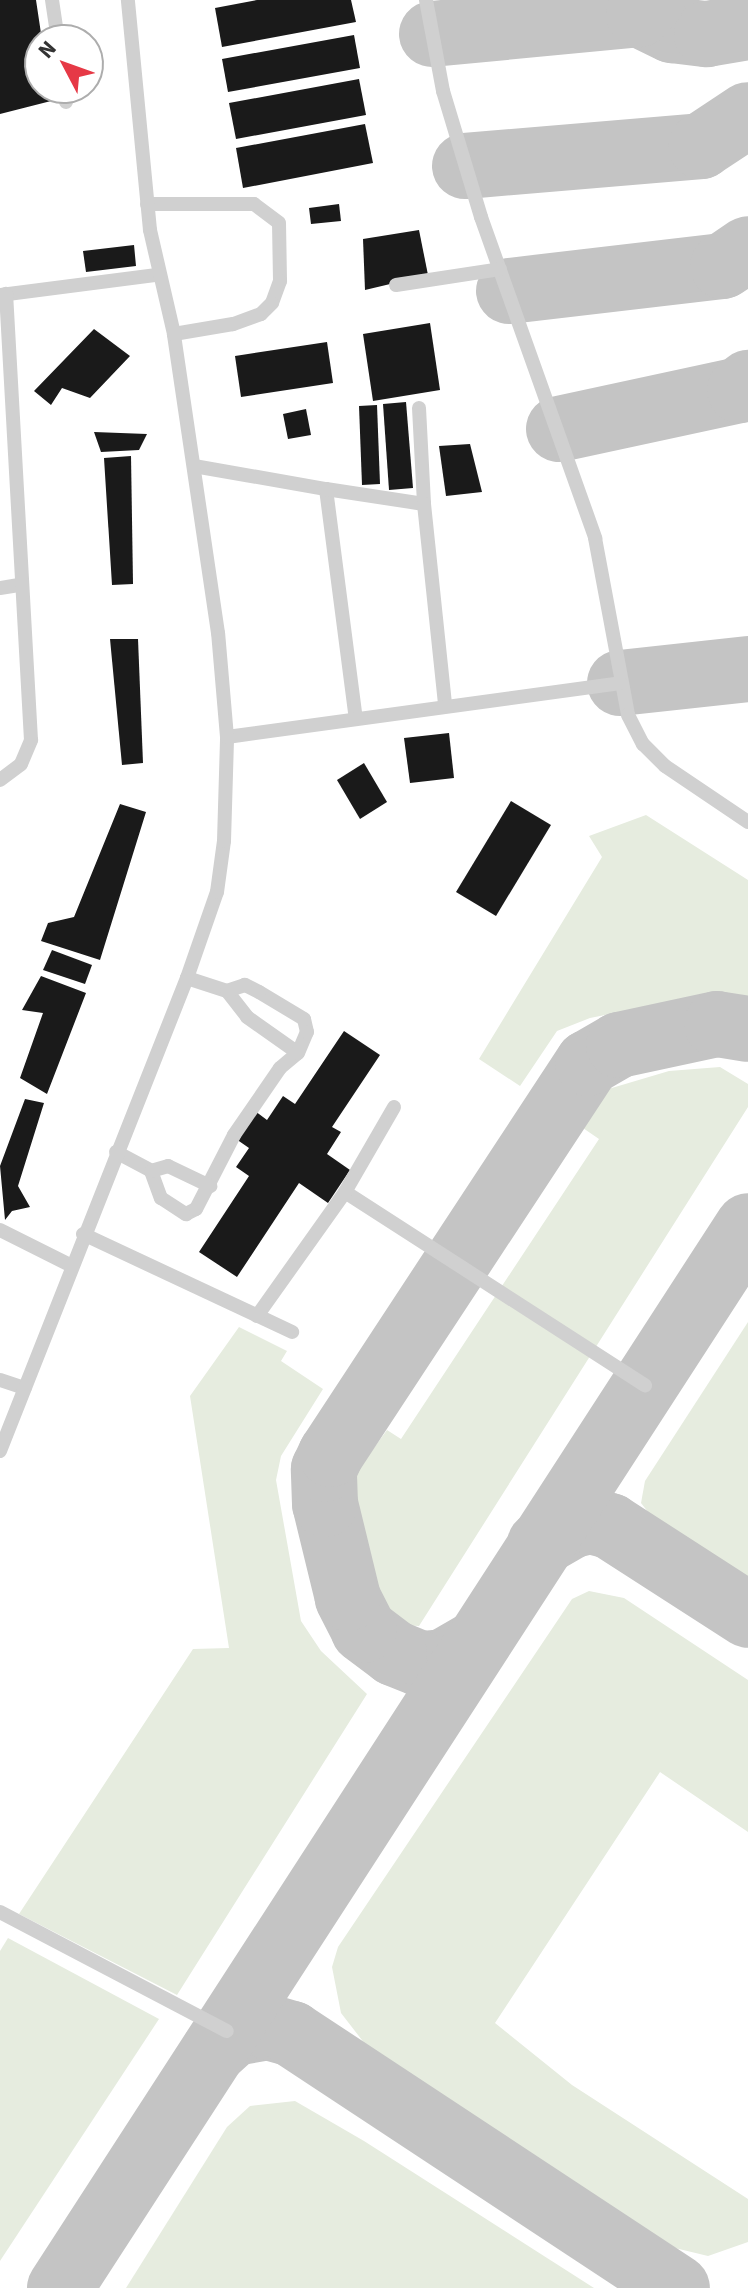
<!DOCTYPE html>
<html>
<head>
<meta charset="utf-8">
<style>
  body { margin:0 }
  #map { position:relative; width:748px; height:2288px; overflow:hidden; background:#fff; font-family:"Source Sans 3",sans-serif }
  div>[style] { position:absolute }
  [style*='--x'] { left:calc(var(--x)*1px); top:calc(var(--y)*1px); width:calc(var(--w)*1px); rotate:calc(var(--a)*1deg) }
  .green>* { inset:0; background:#e6ecdf }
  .taxiway>* { height:66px; margin:-33px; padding:0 33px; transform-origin:33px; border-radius:33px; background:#c4c4c4 }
  .building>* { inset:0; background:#1a1a1a }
  .service>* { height:14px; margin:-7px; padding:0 7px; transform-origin:7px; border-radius:7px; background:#d0d0d0 }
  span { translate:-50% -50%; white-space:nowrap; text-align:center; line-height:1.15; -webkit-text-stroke:8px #fff; paint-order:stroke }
  .north { position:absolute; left:24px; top:24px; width:80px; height:80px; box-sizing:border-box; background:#fff; border:2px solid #adadad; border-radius:50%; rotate:311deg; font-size:22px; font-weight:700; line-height:32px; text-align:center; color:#333 }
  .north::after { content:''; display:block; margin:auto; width:28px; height:36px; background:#e63946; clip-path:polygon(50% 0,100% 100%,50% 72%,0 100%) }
</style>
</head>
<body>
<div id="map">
  <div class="green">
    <div style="clip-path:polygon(646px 815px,748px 880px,748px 1002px,715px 993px,590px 1018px,557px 1031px,520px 1086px,479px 1059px,602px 857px,589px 836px)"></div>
    <div style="clip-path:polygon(720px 1067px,748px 1084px,748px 1107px,419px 1626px,400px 1625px,383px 1607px,360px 1557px,341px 1493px,387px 1430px,401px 1439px,599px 1139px,580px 1126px,605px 1090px,669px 1071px)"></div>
    <div style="clip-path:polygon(748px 1322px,748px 1580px,655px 1521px,641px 1503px,645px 1481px)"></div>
    <div style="clip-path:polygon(239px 1327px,287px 1351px,281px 1361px,323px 1389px,281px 1456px,276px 1480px,301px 1621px,321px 1651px,367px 1694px,177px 1995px,19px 1914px,193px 1649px,229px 1648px,190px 1396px)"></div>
    <div style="clip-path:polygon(589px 1591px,624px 1598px,748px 1680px,748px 1832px,660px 1772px,495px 2023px,572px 2085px,748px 2199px,748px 2242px,708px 2256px,675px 2248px,365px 2044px,341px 2013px,332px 1967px,338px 1947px,572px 1599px)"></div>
    <div style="clip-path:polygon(8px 1938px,159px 2019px,0 2261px,0 1951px)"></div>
    <div style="clip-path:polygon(295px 2101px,364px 2141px,594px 2288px,126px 2288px,227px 2127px,250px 2106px)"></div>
  </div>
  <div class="taxiway">
    <div style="--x:639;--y:14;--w:37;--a:26"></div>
    <div style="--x:672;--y:30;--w:35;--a:7"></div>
    <div style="--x:707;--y:34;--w:42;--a:-9.7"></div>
    <div style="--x:432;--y:34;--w:208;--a:-5.5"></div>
    <div style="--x:639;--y:14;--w:19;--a:-47"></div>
    <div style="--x:465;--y:166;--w:237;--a:-4.8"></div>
    <div style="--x:701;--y:146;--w:56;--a:-33.4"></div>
    <div style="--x:509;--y:291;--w:215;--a:-6.7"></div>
    <div style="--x:723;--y:266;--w:30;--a:-34"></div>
    <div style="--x:559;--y:429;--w:185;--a:-12.2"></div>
    <div style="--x:740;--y:390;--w:11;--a:-41"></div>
    <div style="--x:620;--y:683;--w:129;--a:-6.2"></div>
    <div style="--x:540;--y:1544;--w:38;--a:-30"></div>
    <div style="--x:573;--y:1525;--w:18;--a:-13"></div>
    <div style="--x:591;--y:1521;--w:20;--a:15"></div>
    <div style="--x:610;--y:1526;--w:164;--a:32.8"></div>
    <div style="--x:478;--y:1642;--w:39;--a:150"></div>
    <div style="--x:444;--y:1662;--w:23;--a:175"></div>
    <div style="--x:421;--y:1664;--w:29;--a:-158"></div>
    <div style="--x:394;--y:1653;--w:38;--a:-143"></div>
    <div style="--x:364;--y:1630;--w:36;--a:-117"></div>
    <div style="--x:348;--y:1598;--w:97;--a:-103.7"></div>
    <div style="--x:325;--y:1504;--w:35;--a:-92"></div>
    <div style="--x:324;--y:1469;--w:17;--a:-65"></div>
    <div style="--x:331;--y:1454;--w:468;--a:-56.7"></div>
    <div style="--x:588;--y:1063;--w:36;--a:-30"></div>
    <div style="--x:619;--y:1045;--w:100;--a:-12.1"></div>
    <div style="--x:717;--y:1024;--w:31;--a:9"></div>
    <div style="--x:214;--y:2051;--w:27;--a:-42"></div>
    <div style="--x:234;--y:2033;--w:35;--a:-10"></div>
    <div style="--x:268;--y:2027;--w:25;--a:16"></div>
    <div style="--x:292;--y:2034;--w:461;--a:33.4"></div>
    <div style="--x:60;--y:2288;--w:1265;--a:-57.06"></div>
  </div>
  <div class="building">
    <div style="clip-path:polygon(0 0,36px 0,42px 40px,40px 88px,49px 88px,51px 101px,0 114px)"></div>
    <div style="clip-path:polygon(257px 0,351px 0,356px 22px,222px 47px,215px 8px)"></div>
    <div style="clip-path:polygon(354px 35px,360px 68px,228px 92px,222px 59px)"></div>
    <div style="clip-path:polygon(359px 79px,366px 115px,236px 139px,229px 103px)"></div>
    <div style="clip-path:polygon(365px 124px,373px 163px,243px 188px,236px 148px)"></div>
    <div style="clip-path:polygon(339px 204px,341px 221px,311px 224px,309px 208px)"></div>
    <div style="clip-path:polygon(419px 230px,428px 275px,365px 290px,363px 239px)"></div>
    <div style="clip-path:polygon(134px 245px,136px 266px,86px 272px,83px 251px)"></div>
    <div style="clip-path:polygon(430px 323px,440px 390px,373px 401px,363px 334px)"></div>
    <div style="clip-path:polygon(94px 329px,130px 356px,90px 398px,62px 388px,51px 405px,34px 391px)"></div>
    <div style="clip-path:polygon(327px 342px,333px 383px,241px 397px,235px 356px)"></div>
    <div style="clip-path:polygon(406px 402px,413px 488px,389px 490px,383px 404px)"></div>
    <div style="clip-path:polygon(377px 405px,380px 484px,362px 485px,359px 406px)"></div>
    <div style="clip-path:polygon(306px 409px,311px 435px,288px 439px,283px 414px)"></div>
    <div style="clip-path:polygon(94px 432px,147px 434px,139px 450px,101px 452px)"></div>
    <div style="clip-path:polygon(470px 444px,482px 492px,446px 496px,439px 446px)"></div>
    <div style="clip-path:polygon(131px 456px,133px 584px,112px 585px,104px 458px)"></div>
    <div style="clip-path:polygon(110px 639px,138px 639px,143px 763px,122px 765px)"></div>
    <div style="clip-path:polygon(449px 733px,454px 778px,410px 783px,404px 738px)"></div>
    <div style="clip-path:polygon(364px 763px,387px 802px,360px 819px,337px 780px)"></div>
    <div style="clip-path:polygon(511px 801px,551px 825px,496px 916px,456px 892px)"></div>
    <div style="clip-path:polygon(120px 804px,146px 812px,100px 960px,41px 941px,48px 923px,74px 917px)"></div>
    <div style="clip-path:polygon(52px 950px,92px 965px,85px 984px,43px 970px)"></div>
    <div style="clip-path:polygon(41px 976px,86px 993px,47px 1094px,20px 1078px,43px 1013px,22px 1010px)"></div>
    <div style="clip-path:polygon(344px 1031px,380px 1055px,332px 1127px,341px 1132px,327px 1154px,350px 1170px,328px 1203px,299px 1183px,237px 1277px,199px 1252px,249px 1176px,236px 1167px,249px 1148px,236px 1139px,255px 1111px,267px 1120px,283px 1096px,295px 1104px)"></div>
    <div style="clip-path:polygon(25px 1099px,44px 1103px,18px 1186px,30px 1207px,12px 1211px,5px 1220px,0 1166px)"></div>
  </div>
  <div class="service">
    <div style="--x:52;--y:0;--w:40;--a:81.5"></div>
    <div style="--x:426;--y:0;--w:93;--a:79.4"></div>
    <div style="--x:443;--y:91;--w:132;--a:73.2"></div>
    <div style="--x:481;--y:217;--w:341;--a:70.4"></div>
    <div style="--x:595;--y:538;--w:180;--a:79.4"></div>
    <div style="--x:628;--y:715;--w:33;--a:63"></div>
    <div style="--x:643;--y:744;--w:31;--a:45"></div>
    <div style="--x:665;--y:766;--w:100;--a:34"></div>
    <div style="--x:65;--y:88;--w:14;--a:86"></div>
    <div style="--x:147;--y:204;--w:107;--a:0"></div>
    <div style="--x:254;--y:204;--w:31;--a:37"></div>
    <div style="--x:279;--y:223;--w:58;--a:89"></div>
    <div style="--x:280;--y:281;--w:23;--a:110"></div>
    <div style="--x:272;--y:303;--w:16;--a:135"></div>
    <div style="--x:261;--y:314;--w:30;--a:160"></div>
    <div style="--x:233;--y:324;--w:60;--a:170.4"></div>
    <div style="--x:396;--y:285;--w:105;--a:-8.7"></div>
    <div style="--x:0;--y:295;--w:158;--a:-7.3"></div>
    <div style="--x:419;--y:408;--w:96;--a:87"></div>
    <div style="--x:194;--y:466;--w:134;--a:9.9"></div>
    <div style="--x:326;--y:489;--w:232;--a:82.6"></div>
    <div style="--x:326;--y:489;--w:99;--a:8.7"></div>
    <div style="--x:424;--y:504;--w:200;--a:84"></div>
    <div style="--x:0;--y:588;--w:19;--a:-9"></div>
    <div style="--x:227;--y:737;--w:397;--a:-7.8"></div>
    <div style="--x:0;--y:780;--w:26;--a:-37"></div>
    <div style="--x:21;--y:764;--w:26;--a:-67"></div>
    <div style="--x:31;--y:740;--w:447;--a:-93.2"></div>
    <div style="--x:187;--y:978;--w:42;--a:18"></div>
    <div style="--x:227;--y:991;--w:33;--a:52"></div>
    <div style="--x:247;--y:1017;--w:62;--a:35.2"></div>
    <div style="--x:116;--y:1152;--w:40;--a:28"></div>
    <div style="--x:151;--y:1171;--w:29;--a:70"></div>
    <div style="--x:161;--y:1198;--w:30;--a:33"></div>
    <div style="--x:186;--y:1214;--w:11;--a:-27"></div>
    <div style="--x:196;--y:1209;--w:83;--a:-62.8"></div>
    <div style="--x:234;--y:1135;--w:81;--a:-55.5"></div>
    <div style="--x:280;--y:1068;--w:23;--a:-40"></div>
    <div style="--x:298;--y:1053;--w:23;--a:-67"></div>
    <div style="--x:307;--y:1032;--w:13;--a:-103"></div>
    <div style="--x:304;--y:1019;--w:52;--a:-149"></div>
    <div style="--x:259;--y:992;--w:16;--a:-153"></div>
    <div style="--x:245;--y:985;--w:19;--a:162"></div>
    <div style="--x:151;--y:1171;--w:18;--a:-16"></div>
    <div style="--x:168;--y:1166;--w:47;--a:25.5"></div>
    <div style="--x:345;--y:1192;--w:357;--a:32.8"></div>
    <div style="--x:0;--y:1230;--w:80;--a:26.6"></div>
    <div style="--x:83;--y:1234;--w:231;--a:25.1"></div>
    <div style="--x:257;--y:1316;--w:152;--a:-54.6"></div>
    <div style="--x:345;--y:1192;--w:98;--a:-60"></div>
    <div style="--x:0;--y:1380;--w:26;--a:18"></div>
    <div style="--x:0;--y:1451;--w:509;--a:-68.43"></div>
    <div style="--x:187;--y:978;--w:91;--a:-70.8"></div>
    <div style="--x:217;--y:892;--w:51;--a:-82.2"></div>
    <div style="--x:224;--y:841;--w:104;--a:-88.3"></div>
    <div style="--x:227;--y:737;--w:104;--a:-94.9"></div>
    <div style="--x:218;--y:633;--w:302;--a:-98.4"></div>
    <div style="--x:174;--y:334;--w:107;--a:-103"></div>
    <div style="--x:150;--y:230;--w:231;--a:-95.5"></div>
    <div style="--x:0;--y:1912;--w:256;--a:27.7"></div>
  </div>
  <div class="north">N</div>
</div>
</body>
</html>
